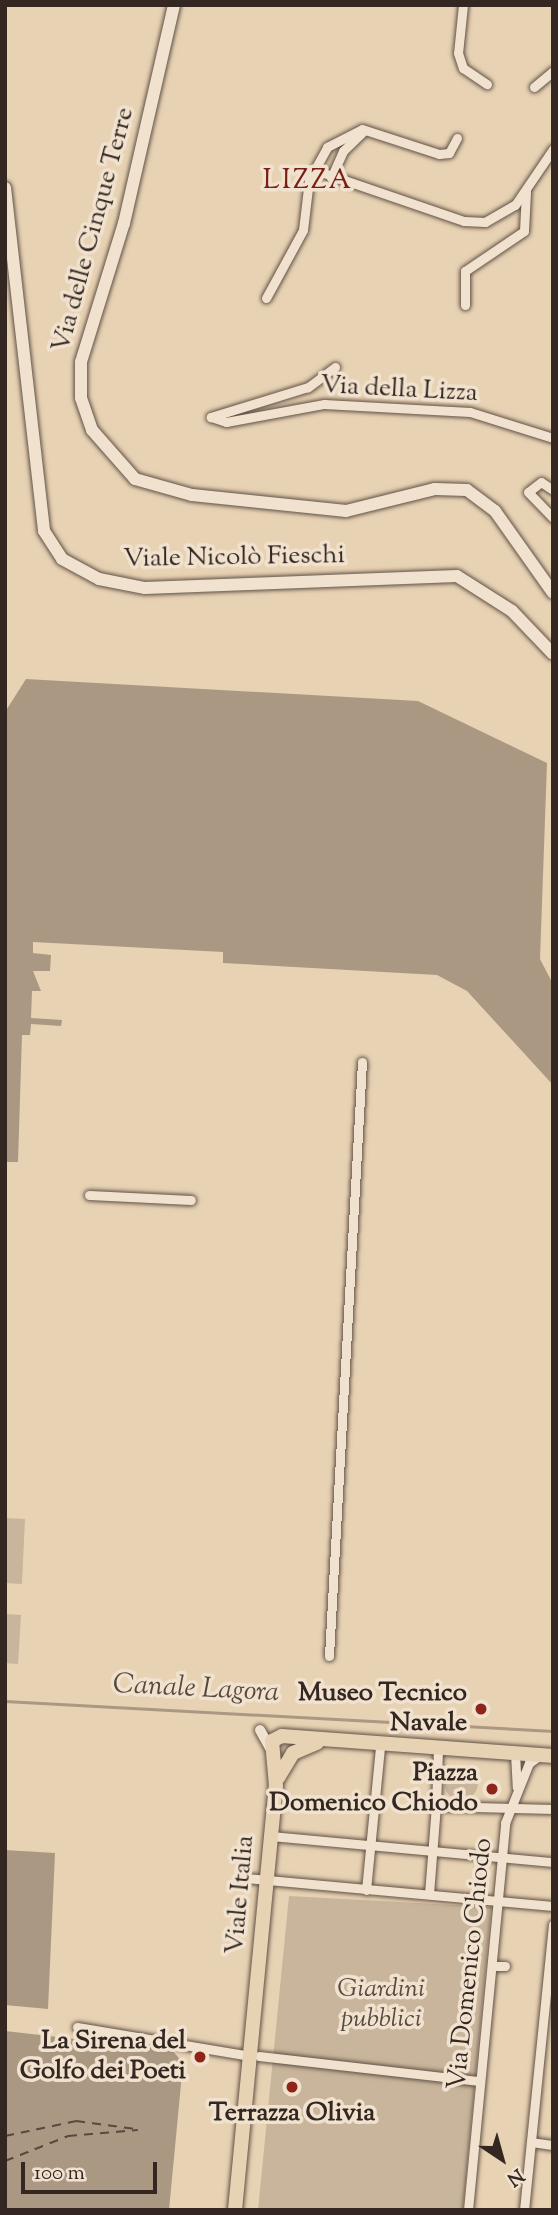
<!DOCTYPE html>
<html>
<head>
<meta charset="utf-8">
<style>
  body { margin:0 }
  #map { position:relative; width:558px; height:2215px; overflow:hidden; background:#e8d2b4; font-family:"Sorts Mill Goudy",serif }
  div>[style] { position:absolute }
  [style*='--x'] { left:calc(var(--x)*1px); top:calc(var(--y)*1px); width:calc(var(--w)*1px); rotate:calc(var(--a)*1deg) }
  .green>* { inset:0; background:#c9b59b }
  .round { border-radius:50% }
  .water>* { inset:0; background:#ab9882 }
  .stream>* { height:2.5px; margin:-1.25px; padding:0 1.25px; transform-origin:1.25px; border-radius:1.25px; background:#ab9882 }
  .ferry>* { height:2px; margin-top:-1px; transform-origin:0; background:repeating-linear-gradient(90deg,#58493e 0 9px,transparent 0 16px) }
  .roads { filter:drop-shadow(0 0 2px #615246) drop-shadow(0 0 2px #615246) }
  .minor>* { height:9px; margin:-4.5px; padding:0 4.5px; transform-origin:4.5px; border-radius:4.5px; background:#f0e2ce }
  .tertiary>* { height:10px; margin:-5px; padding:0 5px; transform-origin:5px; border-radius:5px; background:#f0e2ce }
  .secondary>* { height:12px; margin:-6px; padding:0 6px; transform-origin:6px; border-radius:6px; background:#f0e2ce }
  .primary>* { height:14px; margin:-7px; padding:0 7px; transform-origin:7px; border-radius:7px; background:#e8d2b4 }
  .dots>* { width:19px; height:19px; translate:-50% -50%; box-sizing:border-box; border:4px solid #f0e2ce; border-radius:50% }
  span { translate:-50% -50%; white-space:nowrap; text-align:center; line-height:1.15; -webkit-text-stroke:7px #f0e2ce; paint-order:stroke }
  .street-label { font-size:26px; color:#342721 }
  .poi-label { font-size:26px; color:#342721; font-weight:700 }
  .right { translate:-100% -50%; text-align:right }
  .park-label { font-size:26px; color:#594a40; font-style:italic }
  .neighbourhood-label { font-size:28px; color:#7a1f14; letter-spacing:2px }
  .water-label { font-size:28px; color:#58493e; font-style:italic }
  .frame { position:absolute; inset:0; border:7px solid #342721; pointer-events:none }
  .north { position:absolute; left:467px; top:2124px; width:70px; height:70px; -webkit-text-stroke:5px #f0e2ce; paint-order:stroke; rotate:144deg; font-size:19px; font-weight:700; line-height:28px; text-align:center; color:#342721 }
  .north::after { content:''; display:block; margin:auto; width:24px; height:32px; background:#342721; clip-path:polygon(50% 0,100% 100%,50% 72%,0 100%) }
  .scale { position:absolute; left:21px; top:2162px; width:136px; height:32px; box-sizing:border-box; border:4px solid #342721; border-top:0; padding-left:9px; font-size:21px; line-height:24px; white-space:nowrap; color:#342721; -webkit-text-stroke:5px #f0e2ce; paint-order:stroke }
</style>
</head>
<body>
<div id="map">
  <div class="green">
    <div style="clip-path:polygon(5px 1518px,25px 1519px,22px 1584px,5px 1583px)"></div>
    <div style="clip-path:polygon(5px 1614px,21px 1615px,18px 1664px,5px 1663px)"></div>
    <div class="round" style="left:444px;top:1766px;width:34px;height:34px"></div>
    <div style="clip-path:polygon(289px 1896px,491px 1907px,463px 2210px,258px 2210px)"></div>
  </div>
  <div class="water">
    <div style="clip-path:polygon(26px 679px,418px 701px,547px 763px,540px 959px,553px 984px,553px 1085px,467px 991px,437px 975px,223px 963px,223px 952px,33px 942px,33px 953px,51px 955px,50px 971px,33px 971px,41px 991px,32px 991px,31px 1018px,62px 1020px,61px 1026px,31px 1024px,30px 1035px,22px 1035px,18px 1162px,5px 1162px,5px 712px)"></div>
    <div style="clip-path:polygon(5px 1850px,55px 1853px,48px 2009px,5px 2005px)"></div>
    <div style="clip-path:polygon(5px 2031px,172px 2050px,183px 2063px,169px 2210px,5px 2210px)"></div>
  </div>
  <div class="stream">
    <div style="--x:5;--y:1701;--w:549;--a:3.13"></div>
  </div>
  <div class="ferry">
    <div style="--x:5;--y:2136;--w:73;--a:-11.9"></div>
    <div style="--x:76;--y:2121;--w:60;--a:7.7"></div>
    <div style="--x:5;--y:2161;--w:68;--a:-21.6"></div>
    <div style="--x:68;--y:2136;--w:70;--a:-4.9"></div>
  </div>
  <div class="roads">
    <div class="minor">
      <div style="--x:463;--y:5;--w:48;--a:95.9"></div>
      <div style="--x:458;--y:53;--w:16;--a:72"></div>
      <div style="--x:463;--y:68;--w:29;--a:34"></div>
      <div style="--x:534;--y:87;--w:25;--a:-40"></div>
      <div style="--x:318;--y:171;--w:154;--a:18.9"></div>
      <div style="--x:464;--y:221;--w:21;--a:3"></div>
      <div style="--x:485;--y:222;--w:34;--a:-30"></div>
      <div style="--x:515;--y:205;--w:68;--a:-55.8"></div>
      <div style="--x:331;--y:178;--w:30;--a:-66"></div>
      <div style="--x:343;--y:151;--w:28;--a:-44"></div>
      <div style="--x:266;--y:298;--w:77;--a:-61.4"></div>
      <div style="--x:303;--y:230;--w:50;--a:-83.2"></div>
      <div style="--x:309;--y:180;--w:38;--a:-61"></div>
      <div style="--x:327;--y:147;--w:39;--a:-27"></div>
      <div style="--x:362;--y:129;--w:81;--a:18"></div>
      <div style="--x:439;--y:154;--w:10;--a:-6"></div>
      <div style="--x:449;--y:153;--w:17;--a:-62"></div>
      <div style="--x:465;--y:305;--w:34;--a:-90"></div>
      <div style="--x:465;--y:271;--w:71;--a:-34.1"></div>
      <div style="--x:524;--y:231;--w:40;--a:-87.1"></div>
      <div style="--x:335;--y:367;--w:34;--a:143"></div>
      <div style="--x:308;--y:387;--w:102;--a:162.8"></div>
      <div style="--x:211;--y:417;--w:16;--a:18"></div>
      <div style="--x:226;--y:422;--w:100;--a:-10.4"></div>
      <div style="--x:324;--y:404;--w:146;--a:3.1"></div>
      <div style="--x:470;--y:412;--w:87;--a:17.4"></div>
      <div style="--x:553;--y:490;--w:14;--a:-146"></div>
      <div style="--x:541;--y:482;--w:16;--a:142"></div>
      <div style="--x:528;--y:492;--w:36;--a:46"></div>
      <div style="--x:89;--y:1195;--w:102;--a:2.8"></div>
      <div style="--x:329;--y:1656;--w:595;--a:-86.82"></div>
      <div style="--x:438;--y:1749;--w:57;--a:92"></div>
      <div style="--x:436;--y:1806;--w:117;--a:1.5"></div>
      <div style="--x:515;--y:1753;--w:34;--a:87"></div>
      <div style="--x:271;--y:1836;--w:283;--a:5.3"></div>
      <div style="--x:246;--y:1878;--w:308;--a:5.2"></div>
      <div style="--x:366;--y:1890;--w:144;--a:-84.4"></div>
      <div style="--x:429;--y:1894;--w:88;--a:-85.5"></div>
      <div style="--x:492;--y:1966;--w:13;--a:0"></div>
      <div style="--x:77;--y:2027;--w:176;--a:9.5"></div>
      <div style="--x:259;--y:2056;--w:222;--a:6.5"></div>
      <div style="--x:531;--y:2142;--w:22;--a:8"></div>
      <div style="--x:468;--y:2210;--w:389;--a:-84.5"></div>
      <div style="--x:505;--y:1823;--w:65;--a:-68.2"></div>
      <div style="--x:529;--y:1763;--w:14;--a:-36"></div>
      <div style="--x:524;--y:2210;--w:287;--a:-84.2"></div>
    </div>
    <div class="tertiary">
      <div style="--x:260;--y:1730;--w:21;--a:61"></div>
    </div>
    <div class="secondary">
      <div style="--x:174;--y:5;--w:224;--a:102.9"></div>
      <div style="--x:124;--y:223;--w:145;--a:107.2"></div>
      <div style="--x:81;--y:362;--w:36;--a:90"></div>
      <div style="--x:81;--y:398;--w:34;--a:71"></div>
      <div style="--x:92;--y:430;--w:65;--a:48.7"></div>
      <div style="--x:135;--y:479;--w:59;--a:15.7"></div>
      <div style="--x:192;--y:495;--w:155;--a:5.9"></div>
      <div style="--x:346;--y:511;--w:92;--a:-13.9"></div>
      <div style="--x:435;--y:489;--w:32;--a:2"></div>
      <div style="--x:467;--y:490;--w:35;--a:37"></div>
      <div style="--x:495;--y:511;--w:100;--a:54.7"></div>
      <div style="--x:5;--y:188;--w:345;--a:83.5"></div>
      <div style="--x:44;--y:531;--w:33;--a:57"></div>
      <div style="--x:62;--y:559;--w:42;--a:28.4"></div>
      <div style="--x:99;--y:579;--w:47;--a:11.1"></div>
      <div style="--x:145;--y:588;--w:312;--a:-2.2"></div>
      <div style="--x:457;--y:576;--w:65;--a:32.5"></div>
      <div style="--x:512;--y:611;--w:59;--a:46.4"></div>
    </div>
    <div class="primary">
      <div style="--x:278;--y:1778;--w:29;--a:-59"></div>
      <div style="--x:293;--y:1753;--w:26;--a:-23"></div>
      <div style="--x:235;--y:2210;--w:426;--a:-84.5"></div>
      <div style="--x:276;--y:1786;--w:45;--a:-95.1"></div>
      <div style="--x:272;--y:1741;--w:11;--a:-27"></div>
      <div style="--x:282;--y:1736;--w:272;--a:4.2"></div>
    </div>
  </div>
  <div class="dots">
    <div style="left:481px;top:1709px;background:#8f2418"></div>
    <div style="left:492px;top:1789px;background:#8f2418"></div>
    <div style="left:200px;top:2057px;background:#8f2418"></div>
    <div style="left:292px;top:2087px;background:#8f2418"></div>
  </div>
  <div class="street-label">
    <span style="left:94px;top:230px;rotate:-75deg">Via delle Cinque Terre</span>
    <span style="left:399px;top:390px;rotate:3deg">Via della Lizza</span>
    <span style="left:234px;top:558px;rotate:-1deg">Viale Nicolò Fieschi</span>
    <span style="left:241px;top:1895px;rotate:-85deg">Viale Italia</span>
    <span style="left:471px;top:1964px;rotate:-84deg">Via Domenico Chiodo</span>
  </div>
  <div class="poi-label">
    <span class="right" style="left:467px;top:1709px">Museo Tecnico<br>Navale</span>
    <span class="right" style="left:478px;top:1789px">Piazza<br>Domenico Chiodo</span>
    <span class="right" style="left:186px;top:2057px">La Sirena del<br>Golfo dei Poeti</span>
    <span style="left:292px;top:2114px">Terrazza Olivia</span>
  </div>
  <div class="park-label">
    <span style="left:381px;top:2005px">Giardini<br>pubblici</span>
  </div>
  <div class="neighbourhood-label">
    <span style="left:308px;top:181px">LIZZA</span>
  </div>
  <div class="water-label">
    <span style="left:196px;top:1689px;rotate:3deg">Canale Lagora</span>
  </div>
  <div class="frame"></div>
  <div class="north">N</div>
  <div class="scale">100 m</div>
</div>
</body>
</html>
